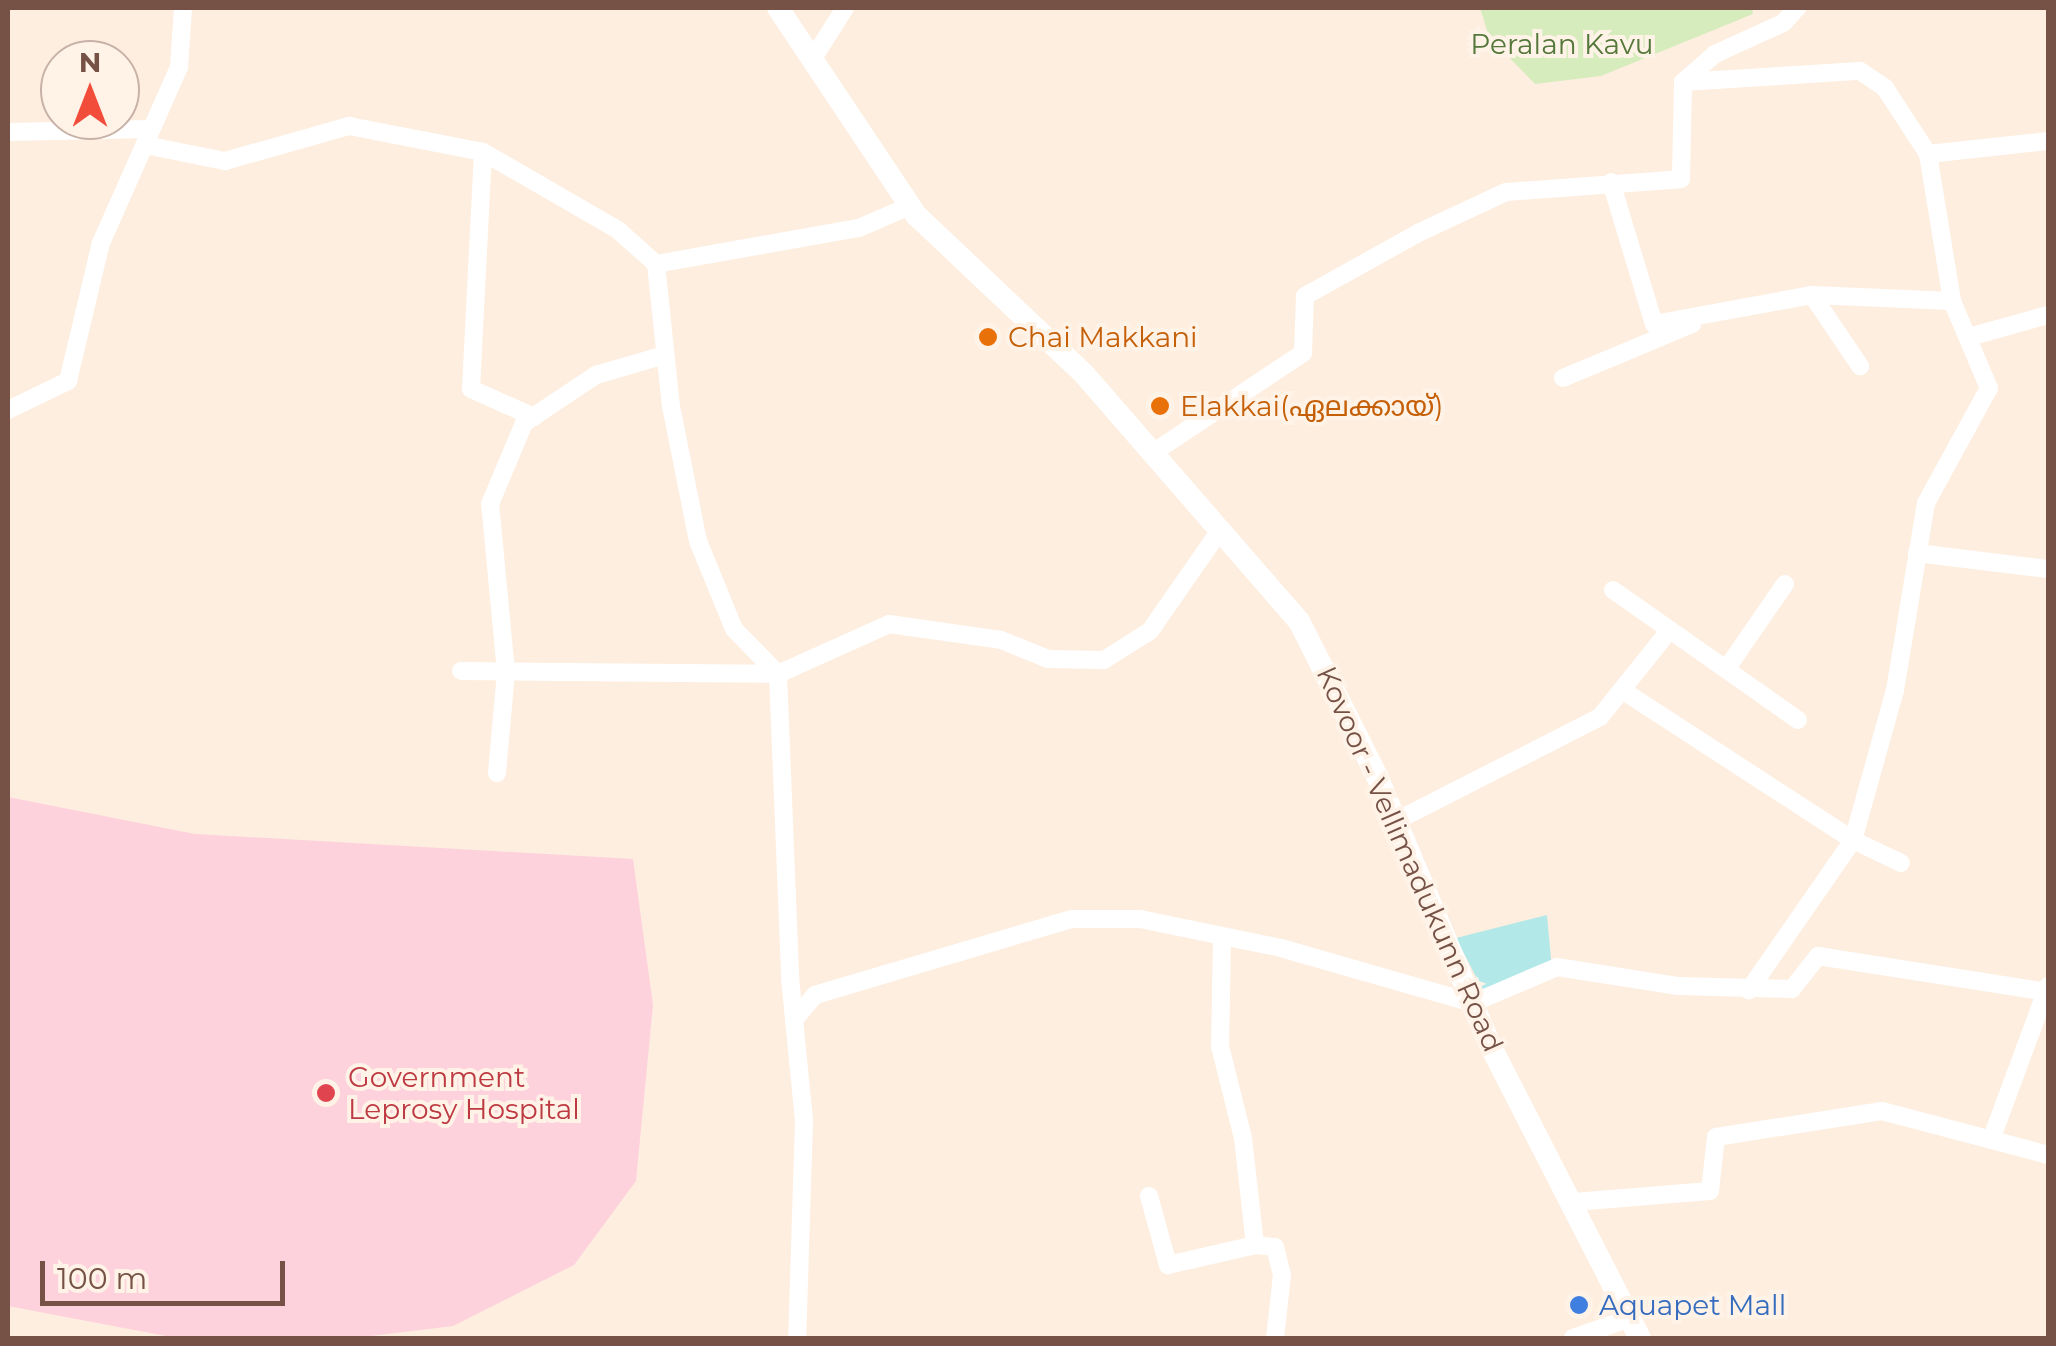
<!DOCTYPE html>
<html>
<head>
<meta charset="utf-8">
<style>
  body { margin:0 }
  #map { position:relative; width:2056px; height:1346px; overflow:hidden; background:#feeee0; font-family:Montserrat,"Noto Sans Malayalam",sans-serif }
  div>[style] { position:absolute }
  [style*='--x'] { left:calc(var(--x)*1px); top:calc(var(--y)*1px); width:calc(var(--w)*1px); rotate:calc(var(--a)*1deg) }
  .medical>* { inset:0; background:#fdd2dd }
  .green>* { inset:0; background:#d6ecbd }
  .water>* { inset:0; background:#b3e8e9 }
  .street>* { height:18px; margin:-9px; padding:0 9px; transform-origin:9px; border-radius:9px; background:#fff }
  .secondary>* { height:22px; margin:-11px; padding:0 11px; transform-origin:11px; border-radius:11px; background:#fff }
  .dots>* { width:28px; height:28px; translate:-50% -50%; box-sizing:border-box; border:5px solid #fff3e8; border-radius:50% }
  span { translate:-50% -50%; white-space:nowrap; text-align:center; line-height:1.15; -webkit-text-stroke:8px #fff3e8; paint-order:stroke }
  .park-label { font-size:28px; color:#54773a }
  .food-label { font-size:28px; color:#c56008 }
  .left { translate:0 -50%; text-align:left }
  .street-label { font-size:28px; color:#765145 }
  .health-label { font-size:28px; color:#be3a42 }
  .shop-label { font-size:28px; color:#366cbe }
  .frame { position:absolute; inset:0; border:10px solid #765145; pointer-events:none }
  .north { position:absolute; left:40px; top:40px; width:100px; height:100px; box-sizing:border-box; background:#fff3e8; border:2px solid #c8b2a7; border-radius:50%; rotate:0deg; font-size:28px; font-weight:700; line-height:40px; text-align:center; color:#765145 }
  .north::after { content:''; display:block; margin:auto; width:35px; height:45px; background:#f24c3b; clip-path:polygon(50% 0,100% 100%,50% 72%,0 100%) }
  .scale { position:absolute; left:40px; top:1261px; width:245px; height:45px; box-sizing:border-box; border:5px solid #765145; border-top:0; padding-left:12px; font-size:30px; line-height:35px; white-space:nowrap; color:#765145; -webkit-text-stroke:8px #fff3e8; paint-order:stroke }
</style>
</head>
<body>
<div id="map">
  <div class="medical">
    <div style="clip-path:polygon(8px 797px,195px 834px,633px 859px,653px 1005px,636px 1181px,574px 1265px,453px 1326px,355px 1338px,176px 1338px,8px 1306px)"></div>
  </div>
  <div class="green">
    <div style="clip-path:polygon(1480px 8px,1752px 8px,1753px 14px,1601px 76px,1535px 84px,1489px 37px)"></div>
  </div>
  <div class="water">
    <div style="clip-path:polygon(1547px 915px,1552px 970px,1488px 1000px,1456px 938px)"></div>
  </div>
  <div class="street">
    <div style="--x:812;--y:60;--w:62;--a:-57.6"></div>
    <div style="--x:1683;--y:82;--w:177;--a:-3.6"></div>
    <div style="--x:1860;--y:71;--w:30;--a:34"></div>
    <div style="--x:1885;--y:88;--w:79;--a:56.9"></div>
    <div style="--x:1928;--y:154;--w:149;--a:80.7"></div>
    <div style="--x:1952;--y:301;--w:95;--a:67"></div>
    <div style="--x:1989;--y:388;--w:131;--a:118.7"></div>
    <div style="--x:1926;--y:503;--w:190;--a:99.4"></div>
    <div style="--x:1895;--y:690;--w:156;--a:105.6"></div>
    <div style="--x:1853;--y:840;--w:183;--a:124.7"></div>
    <div style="--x:8;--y:132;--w:143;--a:-1.2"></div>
    <div style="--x:145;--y:145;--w:82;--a:11.3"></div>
    <div style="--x:225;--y:161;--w:129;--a:-15.8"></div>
    <div style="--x:349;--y:126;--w:136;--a:11"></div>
    <div style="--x:483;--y:152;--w:156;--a:30"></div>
    <div style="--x:618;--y:230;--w:51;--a:41.8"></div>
    <div style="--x:656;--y:264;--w:143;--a:84"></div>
    <div style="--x:671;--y:406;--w:138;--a:78.7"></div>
    <div style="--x:698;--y:541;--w:95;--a:67.8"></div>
    <div style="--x:734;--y:629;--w:63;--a:45.6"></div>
    <div style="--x:778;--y:674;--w:122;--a:-24.2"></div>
    <div style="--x:889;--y:624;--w:113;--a:8.1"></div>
    <div style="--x:1001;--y:640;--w:51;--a:22"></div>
    <div style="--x:1048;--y:659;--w:56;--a:1"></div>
    <div style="--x:1104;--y:660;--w:54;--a:-32.2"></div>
    <div style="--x:1150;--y:631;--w:124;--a:-55.2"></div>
    <div style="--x:483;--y:152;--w:237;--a:92.9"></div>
    <div style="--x:471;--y:389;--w:69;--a:24"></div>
    <div style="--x:1928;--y:154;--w:120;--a:-6.2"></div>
    <div style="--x:1611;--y:182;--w:148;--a:73.2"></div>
    <div style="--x:1654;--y:324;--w:161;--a:-10.4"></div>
    <div style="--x:1812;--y:295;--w:86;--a:55.9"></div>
    <div style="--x:656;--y:264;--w:206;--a:-10.1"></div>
    <div style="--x:859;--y:228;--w:56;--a:-23.3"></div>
    <div style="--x:1812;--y:295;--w:140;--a:2.5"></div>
    <div style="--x:1969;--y:337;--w:82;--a:-15.6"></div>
    <div style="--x:1563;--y:378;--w:140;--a:-22.7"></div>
    <div style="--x:8;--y:410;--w:67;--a:-25.8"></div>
    <div style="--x:68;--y:381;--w:142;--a:-76.6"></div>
    <div style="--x:101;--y:243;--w:193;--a:-66.1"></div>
    <div style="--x:179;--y:67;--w:59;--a:-86.1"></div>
    <div style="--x:1154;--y:452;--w:179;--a:-33.6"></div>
    <div style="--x:1303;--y:353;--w:57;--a:-88"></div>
    <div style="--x:1305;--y:296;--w:129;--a:-29.1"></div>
    <div style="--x:1418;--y:233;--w:97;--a:-25"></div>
    <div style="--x:1506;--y:192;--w:175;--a:-4.2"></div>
    <div style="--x:1681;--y:179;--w:97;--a:-88.8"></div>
    <div style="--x:1683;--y:82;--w:43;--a:-41.2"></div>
    <div style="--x:1715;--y:54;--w:75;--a:-24.5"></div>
    <div style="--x:1783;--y:23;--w:21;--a:-47"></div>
    <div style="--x:1917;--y:553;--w:132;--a:7"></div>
    <div style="--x:1613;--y:590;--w:226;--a:35.1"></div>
    <div style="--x:1727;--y:668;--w:102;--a:-55.4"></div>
    <div style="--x:461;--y:671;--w:317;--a:0.5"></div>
    <div style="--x:778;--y:674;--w:304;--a:87.7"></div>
    <div style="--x:790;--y:978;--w:144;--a:84.4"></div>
    <div style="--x:804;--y:1121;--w:217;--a:91.8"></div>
    <div style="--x:1625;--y:692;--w:272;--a:33"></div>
    <div style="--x:1853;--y:840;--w:53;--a:25.6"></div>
    <div style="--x:497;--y:773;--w:101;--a:-84.9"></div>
    <div style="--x:506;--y:672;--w:169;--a:-95.4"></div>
    <div style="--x:490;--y:504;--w:88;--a:-67.2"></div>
    <div style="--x:524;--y:423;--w:87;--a:-33.7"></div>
    <div style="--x:596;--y:375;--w:72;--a:-16.2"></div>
    <div style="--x:1396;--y:821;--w:229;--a:-27"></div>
    <div style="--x:1600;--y:717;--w:110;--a:-51.3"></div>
    <div style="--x:1222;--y:936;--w:110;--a:91"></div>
    <div style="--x:1220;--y:1046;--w:95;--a:76"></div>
    <div style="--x:1243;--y:1138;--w:108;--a:83.6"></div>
    <div style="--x:794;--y:1020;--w:33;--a:-50"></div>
    <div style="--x:815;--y:995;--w:268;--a:-16.5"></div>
    <div style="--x:1072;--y:919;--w:68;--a:0"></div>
    <div style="--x:1140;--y:919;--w:144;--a:11.6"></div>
    <div style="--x:1281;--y:948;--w:200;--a:16"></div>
    <div style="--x:1473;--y:1003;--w:91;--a:-23.2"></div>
    <div style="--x:1557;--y:967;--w:123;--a:8.9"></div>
    <div style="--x:1679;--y:986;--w:113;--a:1.5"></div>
    <div style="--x:1792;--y:989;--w:42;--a:-51.8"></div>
    <div style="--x:1818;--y:956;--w:233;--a:8.9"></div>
    <div style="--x:1991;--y:1140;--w:164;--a:-69.7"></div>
    <div style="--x:1149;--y:1196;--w:72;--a:74.6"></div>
    <div style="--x:1168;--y:1265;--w:89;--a:-12.9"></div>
    <div style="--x:1255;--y:1245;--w:20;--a:6"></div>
    <div style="--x:1275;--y:1247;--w:29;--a:76"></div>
    <div style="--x:1282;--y:1275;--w:63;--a:96.3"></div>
    <div style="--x:1574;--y:1202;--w:136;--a:-4.6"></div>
    <div style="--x:1710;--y:1191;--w:54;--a:-83.7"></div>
    <div style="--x:1716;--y:1137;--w:168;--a:-8.9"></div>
    <div style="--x:1882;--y:1111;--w:172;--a:14.8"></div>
    <div style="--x:1573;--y:1338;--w:60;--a:-19.3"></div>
  </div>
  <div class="secondary">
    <div style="--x:778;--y:8;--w:249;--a:56.3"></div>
    <div style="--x:916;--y:215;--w:231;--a:43.4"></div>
    <div style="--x:1084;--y:374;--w:327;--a:49"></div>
    <div style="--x:1299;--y:621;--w:174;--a:63.3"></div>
    <div style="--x:1377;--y:776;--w:290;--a:67.2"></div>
    <div style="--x:1489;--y:1043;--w:331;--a:62.9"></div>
  </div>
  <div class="dots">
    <div style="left:988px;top:337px;background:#e8710a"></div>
    <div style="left:1160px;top:406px;background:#e8710a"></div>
    <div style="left:326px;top:1093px;background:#e0444e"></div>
    <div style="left:1579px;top:1305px;background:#3f7fe0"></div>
  </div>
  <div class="park-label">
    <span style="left:1562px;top:44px">Peralan Kavu</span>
  </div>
  <div class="food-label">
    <span class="left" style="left:1008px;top:337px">Chai Makkani</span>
    <span class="left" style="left:1180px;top:406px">Elakkai(ഏലക്കായ്)</span>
  </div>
  <div class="street-label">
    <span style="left:1410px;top:859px;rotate:66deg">Kovoor - Vellimadukunn Road</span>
  </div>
  <div class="health-label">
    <span class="left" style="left:348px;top:1093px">Government<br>Leprosy Hospital</span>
  </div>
  <div class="shop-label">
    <span class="left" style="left:1599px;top:1305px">Aquapet Mall</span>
  </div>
  <div class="frame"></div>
  <div class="north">N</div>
  <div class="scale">100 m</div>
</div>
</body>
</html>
